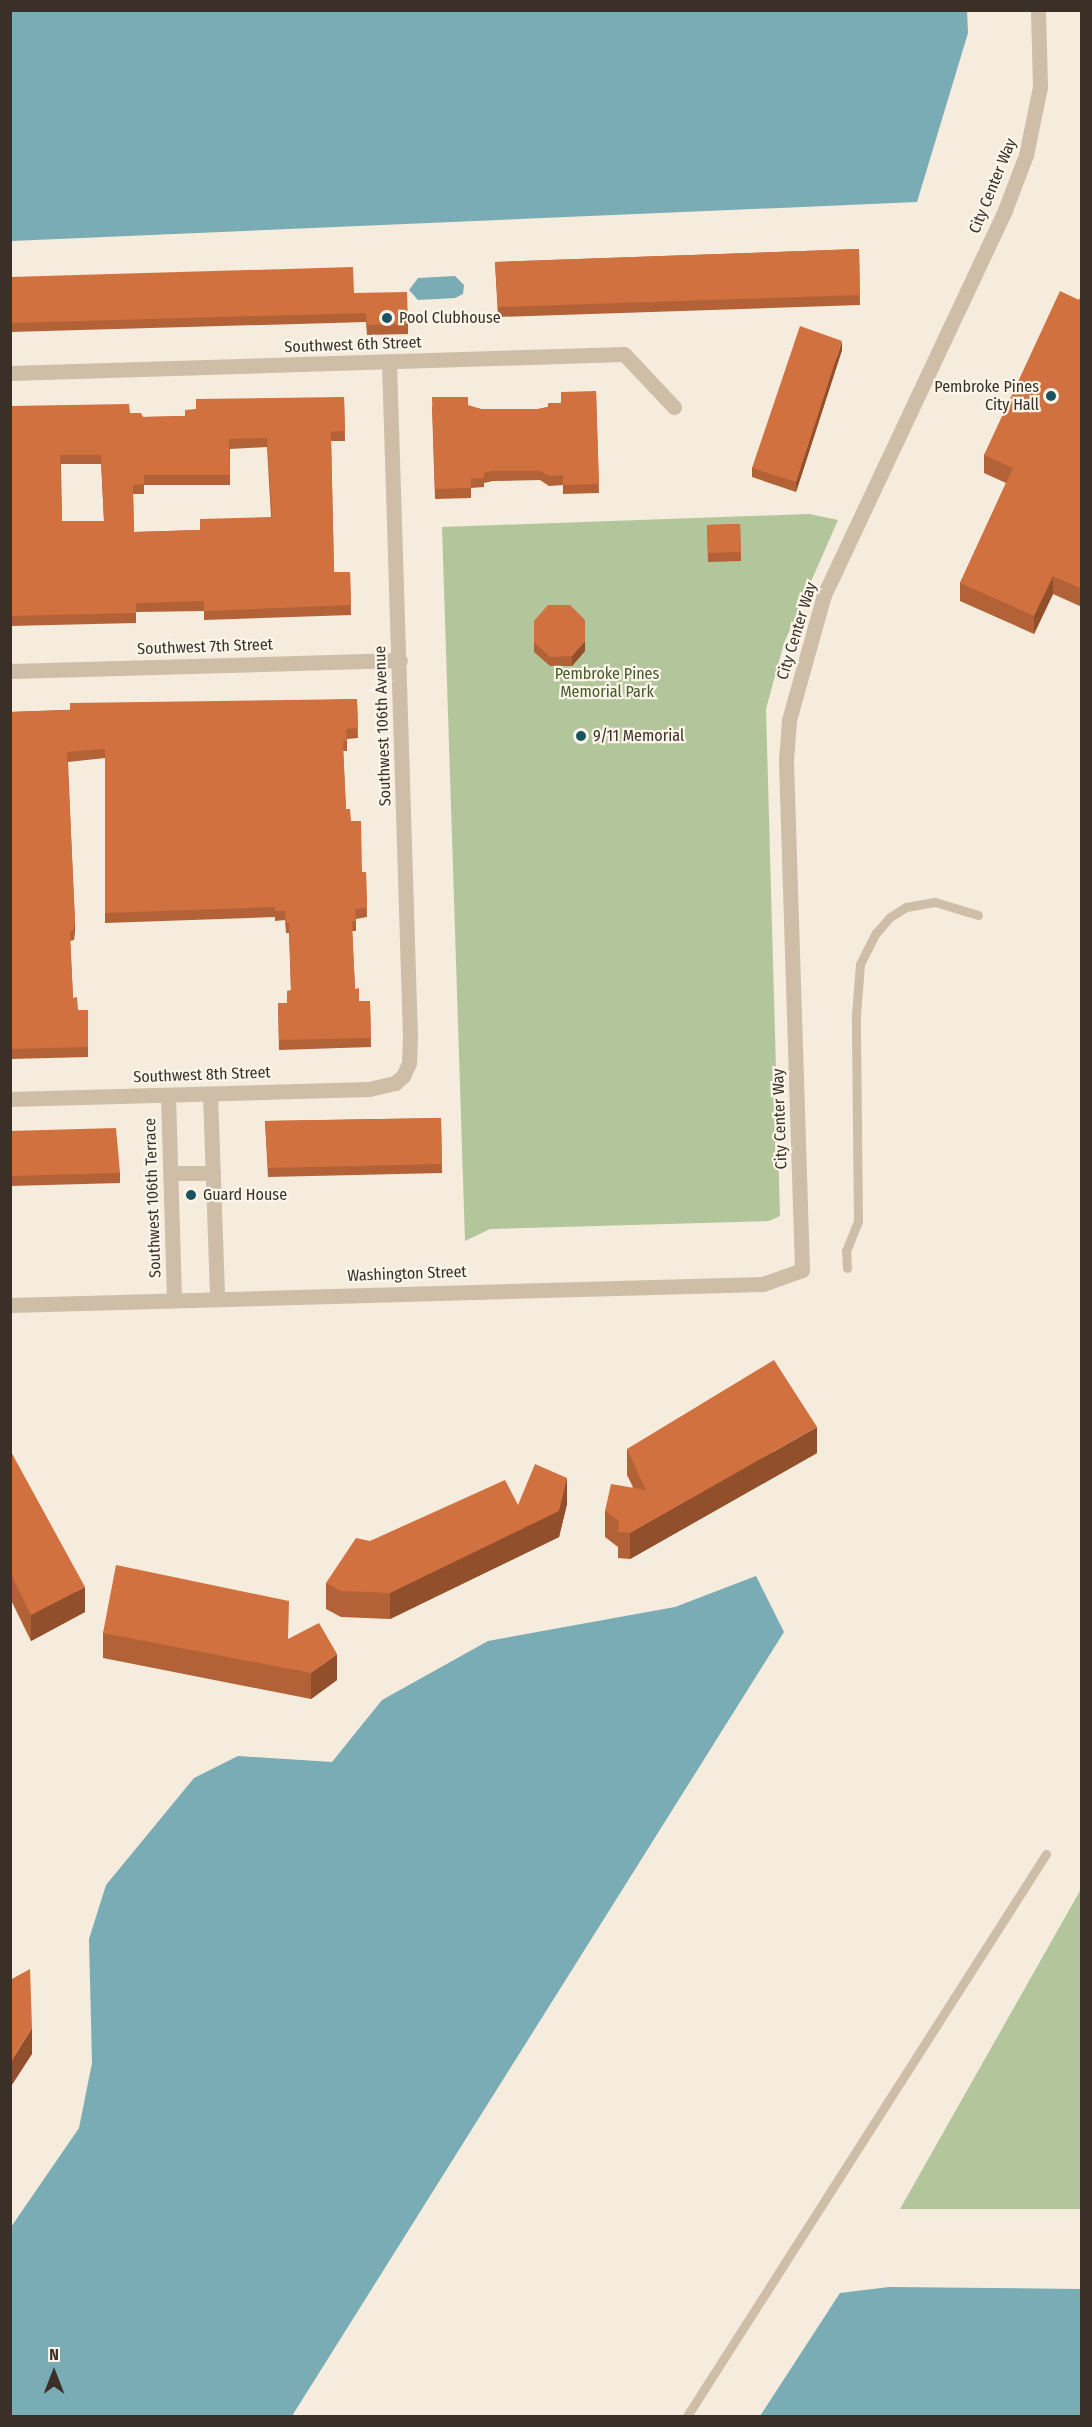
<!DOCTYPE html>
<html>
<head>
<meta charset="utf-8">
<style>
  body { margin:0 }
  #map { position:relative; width:1092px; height:2427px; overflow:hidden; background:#f5ecdd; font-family:"Fira Sans Condensed",sans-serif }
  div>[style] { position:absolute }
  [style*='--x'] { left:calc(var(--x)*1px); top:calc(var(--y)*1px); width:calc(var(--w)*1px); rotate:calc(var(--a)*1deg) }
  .green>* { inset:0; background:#b3c59b }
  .water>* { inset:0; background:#79acb4 }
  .lane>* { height:9px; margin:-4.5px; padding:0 4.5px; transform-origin:4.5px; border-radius:4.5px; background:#cebda7 }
  .street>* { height:15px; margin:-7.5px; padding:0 7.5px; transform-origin:7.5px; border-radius:7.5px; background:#cebda7 }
  .wall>* { inset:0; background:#b36136 }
  .shaded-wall>* { inset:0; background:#924f2c }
  .building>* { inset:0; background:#d0713f }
  .dots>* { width:16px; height:16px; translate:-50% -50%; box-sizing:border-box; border:3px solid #fbf5ea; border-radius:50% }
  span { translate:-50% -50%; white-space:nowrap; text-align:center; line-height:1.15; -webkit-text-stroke:4.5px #fbf5ea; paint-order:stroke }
  .street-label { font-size:16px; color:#3a3028 }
  .poi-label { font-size:16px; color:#3a3028 }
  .left { translate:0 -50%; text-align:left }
  .right { translate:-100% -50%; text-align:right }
  .park-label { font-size:16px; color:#445b2a }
  .frame { position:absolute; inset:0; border:12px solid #3a3028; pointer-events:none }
  .north { position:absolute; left:24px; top:2343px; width:60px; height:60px; -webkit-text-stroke:4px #fbf5ea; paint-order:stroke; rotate:0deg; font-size:16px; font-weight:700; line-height:24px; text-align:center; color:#3a3028 }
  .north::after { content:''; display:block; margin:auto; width:21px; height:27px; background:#3a3028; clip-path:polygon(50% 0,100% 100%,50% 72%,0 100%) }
</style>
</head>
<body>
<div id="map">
  <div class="green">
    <div style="clip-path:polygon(809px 514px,838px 520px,784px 643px,766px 709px,780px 1216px,769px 1221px,490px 1229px,465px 1241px,442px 527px)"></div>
    <div style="clip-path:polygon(1081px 1889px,1081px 2209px,900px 2209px)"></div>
  </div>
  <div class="water">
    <div style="clip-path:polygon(967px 10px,968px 33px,917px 202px,11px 241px,11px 11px)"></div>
    <div style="clip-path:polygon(455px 276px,464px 285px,463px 294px,455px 298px,418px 300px,409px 290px,418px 278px)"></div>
    <div style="clip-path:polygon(756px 1576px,784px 1632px,292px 2416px,11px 2416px,11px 2227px,79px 2128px,92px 2063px,89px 1939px,106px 1885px,194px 1778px,238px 1756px,332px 1762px,382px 1700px,488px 1641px,675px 1607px)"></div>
    <div style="clip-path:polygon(889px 2287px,1081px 2289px,1081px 2416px,760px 2416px,840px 2293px)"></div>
  </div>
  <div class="lane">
    <div style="--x:847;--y:1268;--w:17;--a:-93"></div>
    <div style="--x:846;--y:1251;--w:31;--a:-68"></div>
    <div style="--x:858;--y:1222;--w:207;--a:-90.6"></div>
    <div style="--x:856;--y:1015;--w:51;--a:-85.5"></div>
    <div style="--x:860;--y:964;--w:35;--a:-63"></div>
    <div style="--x:876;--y:933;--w:21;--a:-49"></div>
    <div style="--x:890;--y:917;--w:19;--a:-32"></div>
    <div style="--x:906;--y:907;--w:29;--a:-10"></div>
    <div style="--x:935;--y:902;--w:45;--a:16.8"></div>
    <div style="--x:687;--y:2416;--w:667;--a:-57.43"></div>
  </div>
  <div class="street">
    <div style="--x:10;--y:373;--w:614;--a:-1.77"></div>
    <div style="--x:624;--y:354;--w:73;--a:46.7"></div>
    <div style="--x:10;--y:671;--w:390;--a:-1.6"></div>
    <div style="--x:210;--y:1094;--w:204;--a:88"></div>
    <div style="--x:168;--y:1096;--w:202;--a:88.3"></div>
    <div style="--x:10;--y:1099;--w:359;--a:-1.6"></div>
    <div style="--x:369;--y:1089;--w:27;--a:-13"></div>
    <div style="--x:395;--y:1083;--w:11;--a:-41"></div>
    <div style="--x:403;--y:1076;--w:14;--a:-65"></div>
    <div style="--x:409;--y:1063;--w:25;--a:-88"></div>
    <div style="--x:410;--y:1038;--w:676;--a:-91.78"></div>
    <div style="--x:171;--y:1173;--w:42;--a:0"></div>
    <div style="--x:10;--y:1305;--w:753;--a:-1.6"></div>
    <div style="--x:763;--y:1284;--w:41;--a:-19.7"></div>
    <div style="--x:802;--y:1270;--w:510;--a:-91.8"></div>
    <div style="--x:786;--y:760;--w:40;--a:-85.7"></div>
    <div style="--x:789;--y:720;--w:130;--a:-74.4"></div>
    <div style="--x:824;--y:595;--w:425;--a:-64.8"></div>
    <div style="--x:1005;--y:210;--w:59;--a:-69.1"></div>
    <div style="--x:1026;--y:155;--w:69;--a:-78.4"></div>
    <div style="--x:1040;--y:87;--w:77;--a:-91.5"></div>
  </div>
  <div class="wall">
    <div style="clip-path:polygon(859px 249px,860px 305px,498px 317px,495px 262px)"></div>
    <div style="clip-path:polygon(10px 277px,354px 293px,408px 324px,408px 334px,367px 335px,366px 322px,10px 332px)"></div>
    <div style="clip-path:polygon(1082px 294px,1082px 607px,1053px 594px,1034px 634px,960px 601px,960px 583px,1006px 483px,984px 473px,984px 455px,1079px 300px)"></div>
    <div style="clip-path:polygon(842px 350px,796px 492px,752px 477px,752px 468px)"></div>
    <div style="clip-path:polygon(596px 391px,599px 493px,563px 494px,563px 485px,549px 486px,540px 480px,493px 481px,484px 483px,484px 487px,471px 488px,471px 498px,435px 499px,432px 406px,468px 406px,481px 409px,538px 409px,548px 407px)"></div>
    <div style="clip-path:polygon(evenodd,344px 397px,345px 441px,331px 441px,334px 572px,350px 572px,351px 615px,204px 620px,204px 611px,136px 612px,136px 623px,10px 626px,10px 406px,130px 413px,143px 417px,185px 416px,196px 409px,344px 397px,267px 447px,271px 517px,200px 530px,134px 532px,133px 494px,144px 494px,144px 485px,230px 485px,230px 449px,267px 447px,344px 397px,61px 464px,101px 464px,104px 521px,62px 521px,61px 464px)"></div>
    <div style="clip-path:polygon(740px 524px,741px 561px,708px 562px,707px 525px)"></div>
    <div style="clip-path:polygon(534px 621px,585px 651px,572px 666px,550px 666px,534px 652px)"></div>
    <div style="clip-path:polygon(357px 699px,358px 738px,347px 739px,347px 751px,343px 751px,346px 809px,351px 821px,362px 872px,366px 872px,367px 917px,356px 919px,356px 931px,352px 931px,355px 989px,359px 1001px,370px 1001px,371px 1047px,279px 1050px,278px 1003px,287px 1003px,291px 990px,289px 933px,286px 933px,285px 920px,275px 921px,275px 917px,105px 923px,105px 758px,68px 762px,75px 928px,74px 940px,70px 941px,73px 998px,78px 1010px,88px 1010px,88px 1057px,10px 1059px,10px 712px)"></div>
    <div style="clip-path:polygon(441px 1118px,442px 1173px,268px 1177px,265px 1121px)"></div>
    <div style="clip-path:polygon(10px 1131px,120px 1173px,120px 1183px,10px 1186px)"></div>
    <div style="clip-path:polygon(627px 1449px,817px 1453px,630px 1559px,618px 1558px,618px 1547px,605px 1537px,605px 1511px,633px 1487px,627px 1475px)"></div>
    <div style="clip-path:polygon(10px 1450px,85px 1612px,31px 1641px,10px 1598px)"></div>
    <div style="clip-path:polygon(567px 1504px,559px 1537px,390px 1619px,341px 1617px,326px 1609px,326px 1583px,518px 1505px)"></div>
    <div style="clip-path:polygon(103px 1633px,288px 1639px,337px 1680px,311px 1699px,103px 1658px)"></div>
  </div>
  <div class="shaded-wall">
    <div style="clip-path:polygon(842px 341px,842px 350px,796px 492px,796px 482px)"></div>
    <div style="clip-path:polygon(1053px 576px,1053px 594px,1034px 634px,1034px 616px)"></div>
    <div style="clip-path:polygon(585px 641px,585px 651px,572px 666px,572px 656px)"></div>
    <div style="clip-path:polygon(75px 918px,75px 928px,74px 940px,74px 930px)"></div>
    <div style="clip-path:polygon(817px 1427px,817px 1453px,630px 1559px,630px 1533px)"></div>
    <div style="clip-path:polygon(567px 1478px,567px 1504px,559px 1537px,390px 1619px,390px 1593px)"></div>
    <div style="clip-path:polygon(85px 1587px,85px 1612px,31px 1641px,31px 1615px)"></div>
    <div style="clip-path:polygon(337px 1654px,337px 1680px,311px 1699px,311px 1673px)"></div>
    <div style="clip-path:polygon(32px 2028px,32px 2054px,10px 2088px,10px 2063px)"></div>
  </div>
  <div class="building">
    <div style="clip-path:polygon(859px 249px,860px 295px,498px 307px,495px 262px)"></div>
    <div style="clip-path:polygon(353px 267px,354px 293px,407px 292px,408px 324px,367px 325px,366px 313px,10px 323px,10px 277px)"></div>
    <div style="clip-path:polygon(1060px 291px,1079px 300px,1082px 294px,1082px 589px,1053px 576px,1034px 616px,960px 583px,1013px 468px,984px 455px)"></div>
    <div style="clip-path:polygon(800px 326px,842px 341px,796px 482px,752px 468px)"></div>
    <div style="clip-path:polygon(596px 391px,599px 484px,563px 485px,563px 475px,549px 476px,540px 471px,493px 471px,484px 473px,484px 478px,471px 478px,471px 488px,435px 489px,432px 397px,468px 397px,468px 405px,481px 409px,538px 409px,548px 407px,548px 403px,561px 403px,561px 392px)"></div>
    <div style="clip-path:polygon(evenodd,344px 397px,345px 431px,331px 432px,334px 572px,350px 572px,351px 605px,204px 611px,204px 601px,136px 603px,136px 613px,10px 616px,10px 406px,129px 404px,130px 413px,141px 413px,143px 417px,185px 416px,185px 410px,196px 409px,196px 399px,344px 397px,267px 438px,272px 517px,200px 519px,200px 530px,134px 532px,133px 485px,144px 484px,144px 475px,230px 475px,229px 439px,267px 438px,344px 397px,60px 455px,101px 455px,104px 521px,62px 521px,60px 455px)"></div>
    <div style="clip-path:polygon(740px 524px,741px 552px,708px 553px,707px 525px)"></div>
    <div style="clip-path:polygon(548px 605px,570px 605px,585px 620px,585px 641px,572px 656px,550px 657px,534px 642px,534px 621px)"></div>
    <div style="clip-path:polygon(357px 699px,358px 728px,346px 729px,347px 741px,343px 742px,346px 809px,350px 809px,351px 821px,361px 821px,362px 872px,366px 872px,367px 908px,355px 909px,356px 921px,352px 921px,355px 989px,359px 988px,359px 1001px,370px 1001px,371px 1038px,279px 1040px,278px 1003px,287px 1003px,287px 991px,291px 990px,289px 923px,286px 923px,285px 911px,275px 911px,275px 907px,105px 913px,105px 749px,67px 752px,75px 918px,74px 930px,70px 931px,73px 998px,77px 997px,78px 1010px,88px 1010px,88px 1047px,10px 1049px,10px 712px,70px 710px,70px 703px)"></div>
    <div style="clip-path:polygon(441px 1118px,442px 1164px,268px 1168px,265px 1121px)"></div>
    <div style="clip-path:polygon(116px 1128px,120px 1173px,10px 1176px,10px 1131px)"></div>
    <div style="clip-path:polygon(774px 1360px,817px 1427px,630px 1533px,618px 1532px,619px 1521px,605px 1511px,611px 1484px,646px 1490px,627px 1449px)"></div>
    <div style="clip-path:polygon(10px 1450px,85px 1587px,31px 1615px,10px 1572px)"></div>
    <div style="clip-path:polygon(535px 1464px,567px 1478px,559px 1511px,390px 1593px,341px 1591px,326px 1583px,356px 1538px,370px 1541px,505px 1480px,518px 1505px)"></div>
    <div style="clip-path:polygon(116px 1565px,289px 1601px,288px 1639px,319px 1623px,337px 1654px,311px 1673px,103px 1633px)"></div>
    <div style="clip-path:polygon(30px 1969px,32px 2028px,10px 2063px,10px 1980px)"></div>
  </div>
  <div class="dots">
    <div style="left:387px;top:318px;background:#1a5460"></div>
    <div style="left:1051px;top:396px;background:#1a5460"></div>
    <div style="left:581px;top:736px;background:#1a5460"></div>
    <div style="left:191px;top:1195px;background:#1a5460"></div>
  </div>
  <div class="street-label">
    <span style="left:993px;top:186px;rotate:-68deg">City Center Way</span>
    <span style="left:353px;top:345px;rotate:-2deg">Southwest 6th Street</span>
    <span style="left:797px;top:631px;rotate:-73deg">City Center Way</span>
    <span style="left:205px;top:647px;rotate:-2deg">Southwest 7th Street</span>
    <span style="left:383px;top:726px;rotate:-92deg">Southwest 106th Avenue</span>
    <span style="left:202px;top:1075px;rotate:-2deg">Southwest 8th Street</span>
    <span style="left:780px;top:1119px;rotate:-92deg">City Center Way</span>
    <span style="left:153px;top:1198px;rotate:-92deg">Southwest 106th Terrace</span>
    <span style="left:407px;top:1274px;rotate:-2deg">Washington Street</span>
  </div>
  <div class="poi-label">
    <span class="left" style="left:399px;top:318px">Pool Clubhouse</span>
    <span class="right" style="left:1039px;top:396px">Pembroke Pines<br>City Hall</span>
    <span class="left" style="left:593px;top:736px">9/11 Memorial</span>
    <span class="left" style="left:203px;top:1195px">Guard House</span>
  </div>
  <div class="park-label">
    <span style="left:607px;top:683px">Pembroke Pines<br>Memorial Park</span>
  </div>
  <div class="frame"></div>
  <div class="north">N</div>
</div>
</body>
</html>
